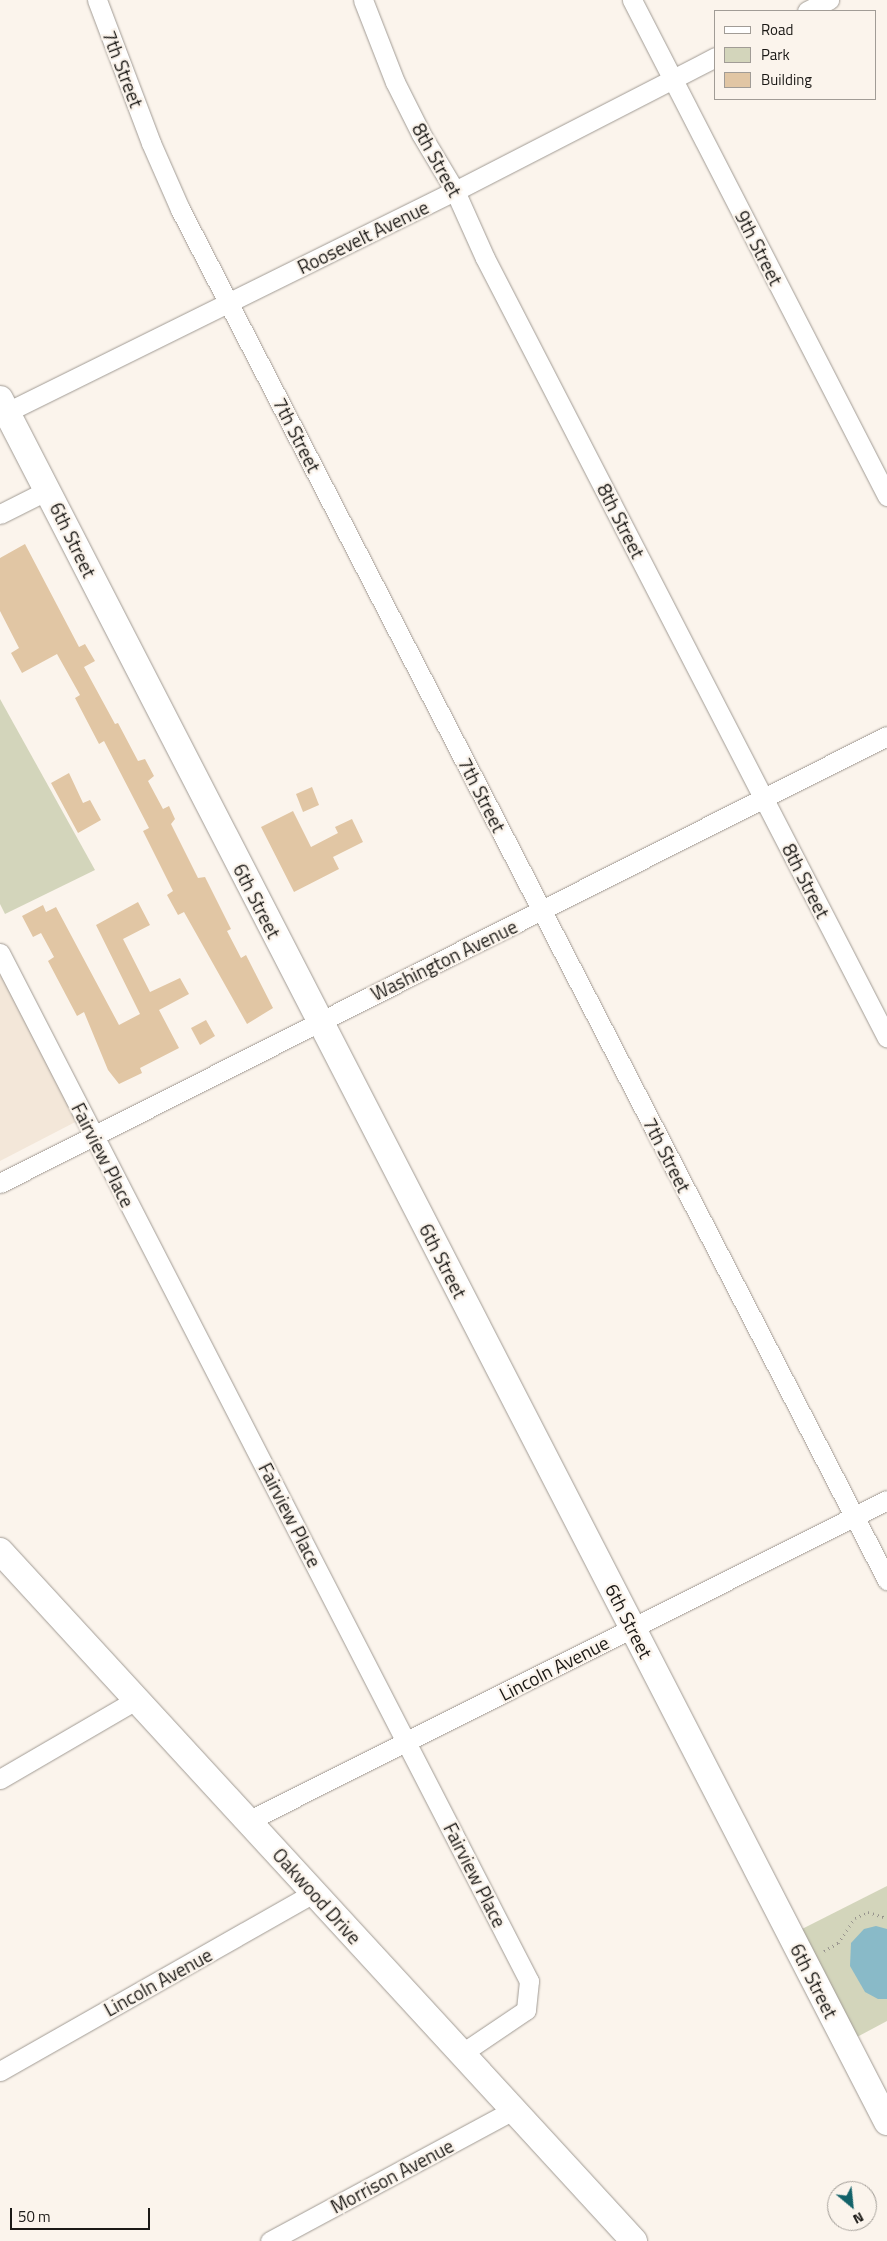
<!DOCTYPE html>
<html>
<head>
<meta charset="utf-8">
<style>
  body { margin:0 }
  #map { position:relative; width:887px; height:2241px; overflow:hidden; background:#fbf4ec; font-family:"Titillium Web",sans-serif }
  div>[style] { position:absolute }
  [style*='--x'] { left:calc(var(--x)*1px); top:calc(var(--y)*1px); width:calc(var(--w)*1px); rotate:calc(var(--a)*1deg) }
  .built>* { inset:0; background:#f3e7d9 }
  .green>* { inset:0; background:#d3d5bb }
  .water>* { inset:0; background:#89bac8 }
  .building>* { inset:0; background:#e1c6a4 }
  .path>* { height:3px; margin-top:-1.5px; transform-origin:0; background:repeating-linear-gradient(90deg,#97938d 0 1px,transparent 0 5px) }
  .roads { filter:drop-shadow(0 0 1px #a19b94) drop-shadow(0 0 1px #a19b94) }
  .street>* { height:19px; margin:-9.5px; padding:0 9.5px; transform-origin:9.5px; border-radius:9.5px; background:#fff }
  .secondary>* { height:26px; margin:-13px; padding:0 13px; transform-origin:13px; border-radius:13px; background:#fff }
  span { translate:-50% -50%; white-space:nowrap; text-align:center; line-height:1.15; -webkit-text-stroke:4.5px #fbf4ec; paint-order:stroke }
  .street-label { font-size:19px; color:#1b1916 }
  .legend { position:absolute; left:714px; top:10px; width:162px; height:90px; box-sizing:border-box; background:#fbf4ec; border:1px solid #a19c96; margin:0; padding:6px 9px; list-style:none; font-size:15px; color:#1b1916 }
  .legend li { display:flex; align-items:center; gap:10px; height:25px }
  .legend b { width:25px; border:1px solid #a19c96 }
  .north { position:absolute; left:827px; top:2181px; width:50px; height:50px; box-sizing:border-box; background:#fbf4ec; border:1px solid #a19c96; border-radius:50%; rotate:152deg; font-size:14px; font-weight:700; line-height:20px; text-align:center; color:#1b1916 }
  .north::after { content:''; display:block; margin:auto; width:18px; height:22px; background:#136269; clip-path:polygon(50% 0,100% 100%,50% 72%,0 100%) }
  .scale { position:absolute; left:10px; top:2208px; width:140px; height:22px; box-sizing:border-box; border:2px solid #1b1916; border-top:0; padding-left:6px; font-size:15px; line-height:18px; white-space:nowrap; color:#1b1916; -webkit-text-stroke:4px #fbf4ec; paint-order:stroke }
</style>
</head>
<body>
<div id="map">
  <div class="built">
    <div style="clip-path:polygon(0 953px,83px 1118px,0 1161px)"></div>
  </div>
  <div class="green">
    <div style="clip-path:polygon(0 699px,95px 870px,5px 914px,0 904px)"></div>
    <div style="clip-path:polygon(887px 1886px,887px 2021px,857px 2037px,802px 1929px)"></div>
  </div>
  <div class="water">
    <div style="clip-path:polygon(876px 1926px,887px 1929px,887px 1999px,878px 1999px,865px 1992px,850px 1966px,851px 1943px,864px 1929px)"></div>
  </div>
  <div class="building">
    <div style="clip-path:polygon(25px 544px,79px 647px,85px 644px,95px 661px,84px 667px,115px 724px,118px 723px,138px 761px,145px 759px,154px 776px,148px 781px,163px 809px,169px 806px,175px 819px,171px 824px,198px 878px,205px 877px,231px 929px,227px 931px,241px 958px,246px 955px,273px 1008px,247px 1024px,184px 912px,178px 915px,167px 895px,173px 891px,143px 831px,149px 828px,104px 741px,99px 744px,75px 698px,80px 695px,57px 654px,22px 673px,11px 653px,19px 648px,0 611px,0 558px)"></div>
    <div style="clip-path:polygon(69px 773px,83px 803px,90px 800px,101px 820px,78px 833px,51px 783px)"></div>
    <div style="clip-path:polygon(312px 787px,319px 805px,303px 812px,296px 794px)"></div>
    <div style="clip-path:polygon(293px 811px,311px 847px,338px 833px,335px 827px,352px 819px,363px 842px,333px 857px,339px 869px,294px 892px,261px 827px)"></div>
    <div style="clip-path:polygon(138px 902px,150px 925px,123px 939px,150px 992px,180px 978px,189px 994px,159px 1010px,179px 1048px,140px 1068px,142px 1073px,119px 1084px,108px 1070px,84px 1012px,77px 1016px,48px 961px,54px 957px,41px 933px,33px 937px,22px 916px,43px 905px,46px 912px,56px 907px,119px 1025px,140px 1014px,96px 925px)"></div>
    <div style="clip-path:polygon(206px 1020px,215px 1036px,200px 1045px,191px 1028px)"></div>
  </div>
  <div class="path">
    <div style="--x:824;--y:1951;--w:16;--a:-30"></div>
    <div style="--x:838;--y:1943;--w:30;--a:-56"></div>
    <div style="--x:855;--y:1918;--w:14;--a:-25"></div>
    <div style="--x:868;--y:1912;--w:20;--a:18"></div>
  </div>
  <div class="roads">
    <div class="street">
      <div style="--x:97;--y:0;--w:153;--a:69.3"></div>
      <div style="--x:151;--y:143;--w:72;--a:66.3"></div>
      <div style="--x:180;--y:209;--w:1543;--a:62.72"></div>
      <div style="--x:363;--y:0;--w:88;--a:68.7"></div>
      <div style="--x:395;--y:82;--w:58;--a:63.4"></div>
      <div style="--x:421;--y:134;--w:66;--a:59.2"></div>
      <div style="--x:455;--y:191;--w:73;--a:65.9"></div>
      <div style="--x:485;--y:258;--w:877;--a:62.73"></div>
      <div style="--x:632;--y:0;--w:558;--a:62.79"></div>
      <div style="--x:807;--y:11;--w:25;--a:-27"></div>
      <div style="--x:7;--y:412;--w:500;--a:-26.3"></div>
      <div style="--x:455;--y:191;--w:293;--a:-27.2"></div>
      <div style="--x:0;--y:514;--w:54;--a:-26.6"></div>
      <div style="--x:0;--y:953;--w:1156;--a:62.77"></div>
      <div style="--x:529;--y:1981;--w:29;--a:96"></div>
      <div style="--x:526;--y:2010;--w:78;--a:145.9"></div>
      <div style="--x:0;--y:1183;--w:993;--a:-26.75"></div>
      <div style="--x:0;--y:1779;--w:157;--a:-30.2"></div>
      <div style="--x:248;--y:1821;--w:715;--a:-26.67"></div>
      <div style="--x:0;--y:2071;--w:362;--a:-29.6"></div>
      <div style="--x:270;--y:2241;--w:276;--a:-28.3"></div>
    </div>
    <div class="secondary">
      <div style="--x:0;--y:399;--w:1938;--a:62.76"></div>
      <div style="--x:0;--y:1551;--w:937;--a:47.42"></div>
    </div>
  </div>
  <div class="street-label">
    <span style="left:123px;top:69px;rotate:69deg">7th Street</span>
    <span style="left:437px;top:160px;rotate:61deg">8th Street</span>
    <span style="left:363px;top:237px;rotate:-26deg">Roosevelt Avenue</span>
    <span style="left:759px;top:248px;rotate:63deg">9th Street</span>
    <span style="left:297px;top:435px;rotate:63deg">7th Street</span>
    <span style="left:621px;top:521px;rotate:63deg">8th Street</span>
    <span style="left:73px;top:540px;rotate:64deg">6th Street</span>
    <span style="left:482px;top:795px;rotate:63deg">7th Street</span>
    <span style="left:806px;top:881px;rotate:63deg">8th Street</span>
    <span style="left:257px;top:901px;rotate:63deg">6th Street</span>
    <span style="left:444px;top:960px;rotate:-26deg">Washington Avenue</span>
    <span style="left:103px;top:1155px;rotate:63deg">Fairview Place</span>
    <span style="left:667px;top:1155px;rotate:63deg">7th Street</span>
    <span style="left:443px;top:1261px;rotate:63deg">6th Street</span>
    <span style="left:290px;top:1515px;rotate:63deg">Fairview Place</span>
    <span style="left:629px;top:1621px;rotate:63deg">6th Street</span>
    <span style="left:554px;top:1668px;rotate:-27deg">Lincoln Avenue</span>
    <span style="left:475px;top:1875px;rotate:63deg">Fairview Place</span>
    <span style="left:317px;top:1896px;rotate:48deg">Oakwood Drive</span>
    <span style="left:814px;top:1981px;rotate:63deg">6th Street</span>
    <span style="left:158px;top:1982px;rotate:-29deg">Lincoln Avenue</span>
    <span style="left:392px;top:2176px;rotate:-28deg">Morrison Avenue</span>
  </div>
  <ul class="legend">
  <li><b style="height:6px;background:#fff"></b>Road</li>
  <li><b style="height:14px;background:#d3d5bb"></b>Park</li>
  <li><b style="height:14px;background:#e1c6a4"></b>Building</li>
  </ul>
  <div class="north">N</div>
  <div class="scale">50 m</div>
</div>
</body>
</html>
